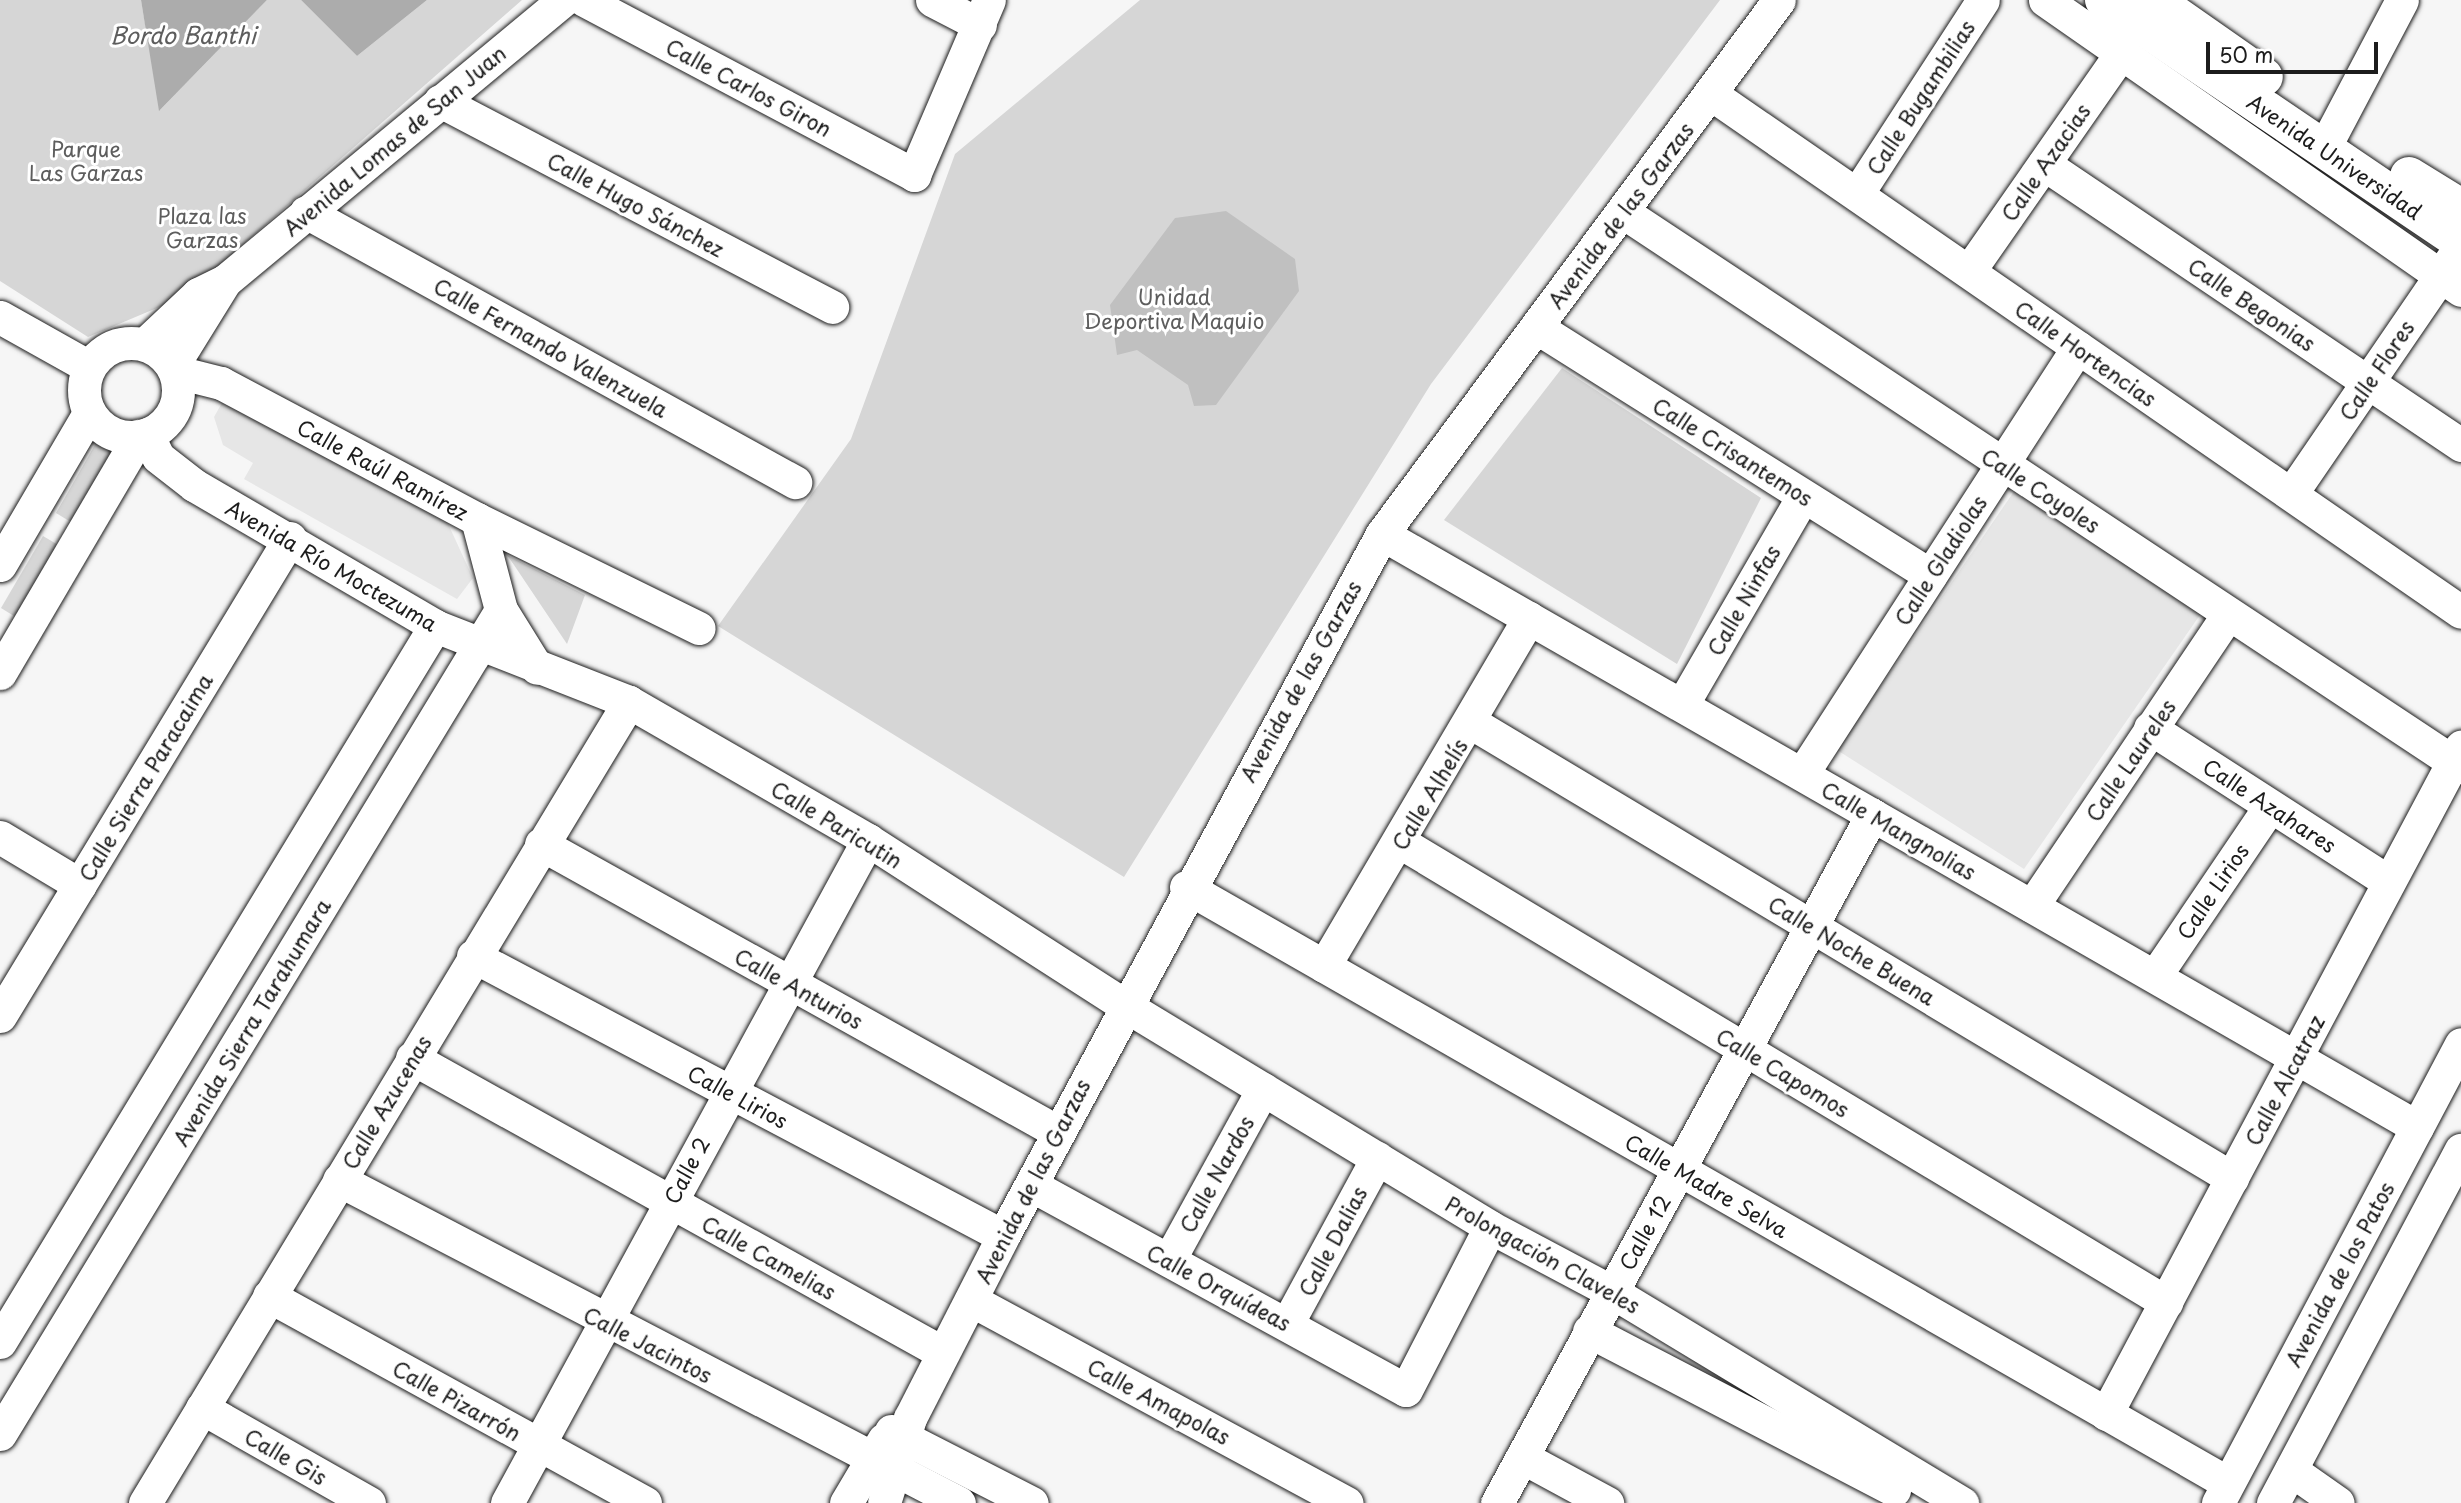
<!DOCTYPE html>
<html>
<head>
<meta charset="utf-8">
<style>
  body { margin:0 }
  #map { position:relative; width:2461px; height:1503px; overflow:hidden; background:#f6f6f6; font-family:"Playpen Sans",sans-serif }
  div>[style] { position:absolute }
  [style*='--x'] { left:calc(var(--x)*1px); top:calc(var(--y)*1px); width:calc(var(--w)*1px); rotate:calc(var(--a)*1deg) }
  .built>* { inset:0; background:#e6e6e6 }
  .green>* { inset:0; background:#d6d6d6 }
  .water>* { inset:0; background:#acacac }
  .building>* { inset:0; background:#c0c0c0 }
  .roads { filter:drop-shadow(0 0 2px #1c1c1c) drop-shadow(0 0 2px #1c1c1c) }
  .minor>* { height:33px; margin:-16.5px; padding:0 16.5px; transform-origin:16.5px; border-radius:16.5px; background:#fff }
  .minor>.ring { margin:-16.5px; padding:0; box-sizing:content-box; background:none; border:33px solid #fff; border-radius:50% }
  .major>* { height:38px; margin:-19px; padding:0 19px; transform-origin:19px; border-radius:19px; background:#fff }
  span { translate:-50% -50%; white-space:nowrap; text-align:center; line-height:1.15; -webkit-text-stroke:6px #fff; paint-order:stroke }
  .street-label { font-size:21px; color:#1c1c1c }
  .park-label { font-size:21px; color:#5d5d5d }
  .water-label { font-size:23px; color:#5d5d5d; font-style:italic }
  .scale { position:absolute; left:2206px; top:42px; width:172px; height:32px; box-sizing:border-box; border:4px solid #1c1c1c; border-top:0; padding-left:9px; font-size:21px; line-height:24px; white-space:nowrap; color:#1c1c1c; -webkit-text-stroke:5px #fff; paint-order:stroke }
</style>
</head>
<body>
<div id="map">
  <div class="built">
    <div style="clip-path:polygon(227px 394px,444px 515px,473px 578px,457px 599px,244px 479px,253px 463px,223px 445px,214px 417px)"></div>
    <div style="clip-path:polygon(2017px 487px,2202px 612px,2024px 869px,1837px 750px)"></div>
  </div>
  <div class="green">
    <div style="clip-path:polygon(0 0,141px 0,160px 110px,267px 0,301px 0,357px 56px,427px 0,522px 0,183px 297px,88px 337px,0 281px)"></div>
    <div style="clip-path:polygon(1140px 0,1720px 0,1431px 384px,1124px 877px,718px 626px,851px 439px,955px 154px)"></div>
    <div style="clip-path:polygon(1562px 368px,1761px 498px,1677px 664px,1444px 520px)"></div>
    <div style="clip-path:polygon(96px 443px,123px 455px,79px 527px,56px 513px)"></div>
    <div style="clip-path:polygon(43px 536px,65px 549px,22px 621px,1px 608px)"></div>
    <div style="clip-path:polygon(507px 555px,585px 595px,567px 644px,514px 565px)"></div>
  </div>
  <div class="water">
    <div style="clip-path:polygon(141px 0,267px 0,159px 111px)"></div>
    <div style="clip-path:polygon(301px 0,427px 0,357px 56px)"></div>
  </div>
  <div class="building">
    <div style="clip-path:polygon(1226px 211px,1295px 259px,1299px 291px,1216px 405px,1194px 406px,1188px 385px,1137px 350px,1117px 355px,1110px 305px,1175px 218px)"></div>
  </div>
  <div class="roads">
    <div class="minor">
      <div style="--x:584;--y:0;--w:374;--a:27.9"></div>
      <div style="--x:914;--y:175;--w:190;--a:-66.8"></div>
      <div style="--x:932;--y:0;--w:54;--a:27.5"></div>
      <div style="--x:2045;--y:0;--w:507;--a:34.88"></div>
      <div style="--x:1711;--y:94;--w:911;--a:34.63"></div>
      <div style="--x:440;--y:101;--w:443;--a:27.7"></div>
      <div style="--x:2324;--y:148;--w:167;--a:-62.2"></div>
      <div style="--x:2044;--y:164;--w:503;--a:33.97"></div>
      <div style="--x:1857;--y:194;--w:231;--a:-57"></div>
      <div style="--x:306;--y:212;--w:559;--a:28.91"></div>
      <div style="--x:1623;--y:212;--w:1005;--a:33.52"></div>
      <div style="--x:1969;--y:271;--w:266;--a:-55.1"></div>
      <div style="--x:0;--y:317;--w:102;--a:29.3"></div>
      <div style="--x:1536;--y:327;--w:466;--a:32.2"></div>
      <div class="ring" style="left:84px;top:343px;width:61px;height:61px"></div>
      <div style="--x:145;--y:344;--w:73;--a:-43.3"></div>
      <div style="--x:198;--y:294;--w:30;--a:-26"></div>
      <div style="--x:225;--y:281;--w:440;--a:-39.7"></div>
      <div style="--x:173;--y:365;--w:99;--a:-58.2"></div>
      <div style="--x:177;--y:372;--w:45;--a:14"></div>
      <div style="--x:221;--y:383;--w:290;--a:28"></div>
      <div style="--x:477;--y:519;--w:94;--a:75.2"></div>
      <div style="--x:501;--y:610;--w:68;--a:58.2"></div>
      <div style="--x:147;--y:434;--w:25;--a:64"></div>
      <div style="--x:158;--y:457;--w:46;--a:37.9"></div>
      <div style="--x:194;--y:485;--w:279;--a:30.3"></div>
      <div style="--x:435;--y:626;--w:208;--a:21.4"></div>
      <div style="--x:629;--y:702;--w:276;--a:30"></div>
      <div style="--x:868;--y:840;--w:305;--a:32.8"></div>
      <div style="--x:1124;--y:1005;--w:428;--a:31.2"></div>
      <div style="--x:1490;--y:1227;--w:138;--a:28"></div>
      <div style="--x:1612;--y:1292;--w:409;--a:31.1"></div>
      <div style="--x:2291;--y:494;--w:287;--a:-55.6"></div>
      <div style="--x:477;--y:519;--w:247;--a:26.2"></div>
      <div style="--x:1382;--y:534;--w:1193;--a:29.81"></div>
      <div style="--x:0;--y:565;--w:176;--a:-59.6"></div>
      <div style="--x:0;--y:673;--w:275;--a:-59.6"></div>
      <div style="--x:1682;--y:705;--w:241;--a:-59.9"></div>
      <div style="--x:1472;--y:723;--w:886;--a:30.91"></div>
      <div style="--x:2150;--y:728;--w:284;--a:32.8"></div>
      <div style="--x:1802;--y:774;--w:508;--a:-57.12"></div>
      <div style="--x:0;--y:837;--w:93;--a:31"></div>
      <div style="--x:1400;--y:842;--w:894;--a:30.99"></div>
      <div style="--x:541;--y:844;--w:592;--a:29.12"></div>
      <div style="--x:1186;--y:887;--w:1200;--a:29.77"></div>
      <div style="--x:2032;--y:906;--w:352;--a:-56.1"></div>
      <div style="--x:473;--y:956;--w:599;--a:27.85"></div>
      <div style="--x:1324;--y:966;--w:404;--a:-59.5"></div>
      <div style="--x:2155;--y:976;--w:205;--a:-55.9"></div>
      <div style="--x:0;--y:1016;--w:559;--a:-58.76"></div>
      <div style="--x:412;--y:1058;--w:607;--a:29.05"></div>
      <div style="--x:339;--y:1180;--w:699;--a:27.52"></div>
      <div style="--x:1031;--y:1185;--w:427;--a:28.7"></div>
      <div style="--x:1406;--y:1390;--w:183;--a:-62.7"></div>
      <div style="--x:1169;--y:1260;--w:195;--a:-61.2"></div>
      <div style="--x:269;--y:1296;--w:429;--a:28.8"></div>
      <div style="--x:971;--y:1300;--w:427;--a:28.4"></div>
      <div style="--x:1287;--y:1324;--w:189;--a:-61.5"></div>
      <div style="--x:1589;--y:1331;--w:344;--a:27.5"></div>
      <div style="--x:0;--y:1342;--w:838;--a:-58.72"></div>
      <div style="--x:202;--y:1408;--w:192;--a:29.6"></div>
      <div style="--x:2106;--y:1414;--w:756;--a:-61.98"></div>
      <div style="--x:891;--y:1431;--w:158;--a:27.1"></div>
      <div style="--x:0;--y:1434;--w:964;--a:-58.7"></div>
      <div style="--x:1522;--y:1457;--w:97;--a:28.4"></div>
      <div style="--x:2291;--y:1470;--w:57;--a:35.1"></div>
      <div style="--x:145;--y:1503;--w:936;--a:-58.86"></div>
      <div style="--x:507;--y:1503;--w:755;--a:-61.43"></div>
      <div style="--x:846;--y:1503;--w:74;--a:-59.3"></div>
      <div style="--x:884;--y:1503;--w:89;--a:-73"></div>
      <div style="--x:910;--y:1418;--w:204;--a:-62.9"></div>
      <div style="--x:1003;--y:1236;--w:798;--a:-61.64"></div>
      <div style="--x:1382;--y:534;--w:665;--a:-53.37"></div>
      <div style="--x:1497;--y:1503;--w:784;--a:-61.41"></div>
      <div style="--x:2218;--y:1503;--w:519;--a:-62.1"></div>
      <div style="--x:2273;--y:1503;--w:400;--a:-62"></div>
    </div>
    <div class="major">
      <div style="--x:2104;--y:0;--w:431;--a:34.1"></div>
      <div style="--x:2154;--y:0;--w:134;--a:35"></div>
      <div style="--x:2409;--y:176;--w:61;--a:31.6"></div>
    </div>
  </div>
  <div class="street-label">
    <span style="left:749px;top:87px;rotate:28deg">Calle Carlos Giron</span>
    <span style="left:1920px;top:97px;rotate:-57deg">Calle Bugambilias</span>
    <span style="left:394px;top:140px;rotate:-40deg">Avenida Lomas de San Juan</span>
    <span style="left:2335px;top:156px;rotate:34deg">Avenida Universidad</span>
    <span style="left:2045px;top:162px;rotate:-55deg">Calle Azacias</span>
    <span style="left:636px;top:204px;rotate:28deg">Calle Hugo Sánchez</span>
    <span style="left:1620px;top:215px;rotate:-53deg">Avenida de las Garzas</span>
    <span style="left:2252px;top:304px;rotate:34deg">Calle Begonias</span>
    <span style="left:551px;top:347px;rotate:29deg">Calle Fernando Valenzuela</span>
    <span style="left:2086px;top:353px;rotate:35deg">Calle Hortencias</span>
    <span style="left:2376px;top:370px;rotate:-56deg">Calle Flores</span>
    <span style="left:1733px;top:451px;rotate:32deg">Calle Crisantemos</span>
    <span style="left:383px;top:469px;rotate:28deg">Calle Raúl Ramírez</span>
    <span style="left:2041px;top:490px;rotate:33deg">Calle Coyoles</span>
    <span style="left:1940px;top:560px;rotate:-57deg">Calle Gladiolas</span>
    <span style="left:332px;top:565px;rotate:30deg">Avenida Río Moctezuma</span>
    <span style="left:1743px;top:600px;rotate:-60deg">Calle Ninfas</span>
    <span style="left:1300px;top:681px;rotate:-61deg">Avenida de las Garzas</span>
    <span style="left:2130px;top:760px;rotate:-56deg">Calle Laureles</span>
    <span style="left:145px;top:777px;rotate:-59deg">Calle Sierra Paracaima</span>
    <span style="left:1429px;top:794px;rotate:-59deg">Calle Alhelís</span>
    <span style="left:2270px;top:805px;rotate:33deg">Calle Azahares</span>
    <span style="left:837px;top:824px;rotate:31deg">Calle Paricutin</span>
    <span style="left:1899px;top:830px;rotate:30deg">Calle Mangnolias</span>
    <span style="left:2212px;top:891px;rotate:-56deg">Calle Lirios</span>
    <span style="left:1852px;top:950px;rotate:31deg">Calle Noche Buena</span>
    <span style="left:799px;top:988px;rotate:29deg">Calle Anturios</span>
    <span style="left:251px;top:1022px;rotate:-59deg">Avenida Sierra Tarahumara</span>
    <span style="left:1783px;top:1072px;rotate:31deg">Calle Capomos</span>
    <span style="left:2284px;top:1080px;rotate:-62deg">Calle Alcatraz</span>
    <span style="left:738px;top:1096px;rotate:28deg">Calle Lirios</span>
    <span style="left:386px;top:1102px;rotate:-59deg">Calle Azucenas</span>
    <span style="left:686px;top:1170px;rotate:-62deg">Calle 2</span>
    <span style="left:1216px;top:1174px;rotate:-61deg">Calle Nardos</span>
    <span style="left:1032px;top:1181px;rotate:-63deg">Avenida de las Garzas</span>
    <span style="left:1707px;top:1185px;rotate:30deg">Calle Madre Selva</span>
    <span style="left:1644px;top:1232px;rotate:-61deg">Calle 12</span>
    <span style="left:1332px;top:1241px;rotate:-62deg">Calle Dalias</span>
    <span style="left:1543px;top:1254px;rotate:29deg">Prolongación Claveles</span>
    <span style="left:769px;top:1257px;rotate:29deg">Calle Camelias</span>
    <span style="left:2339px;top:1274px;rotate:-62deg">Avenida de los Patos</span>
    <span style="left:1219px;top:1287px;rotate:28deg">Calle Orquídeas</span>
    <span style="left:648px;top:1344px;rotate:27deg">Calle Jacintos</span>
    <span style="left:457px;top:1400px;rotate:29deg">Calle Pizarrón</span>
    <span style="left:1159px;top:1401px;rotate:28deg">Calle Amapolas</span>
    <span style="left:286px;top:1456px;rotate:30deg">Calle Gis</span>
  </div>
  <div class="park-label">
    <span style="left:86px;top:160px">Parque<br>Las Garzas</span>
    <span style="left:202px;top:227px">Plaza las<br>Garzas</span>
    <span style="left:1174px;top:308px">Unidad<br>Deportiva Maquio</span>
  </div>
  <div class="water-label">
    <span style="left:183px;top:35px">Bordo Banthi</span>
  </div>
  <div class="scale">50 m</div>
</div>
</body>
</html>
